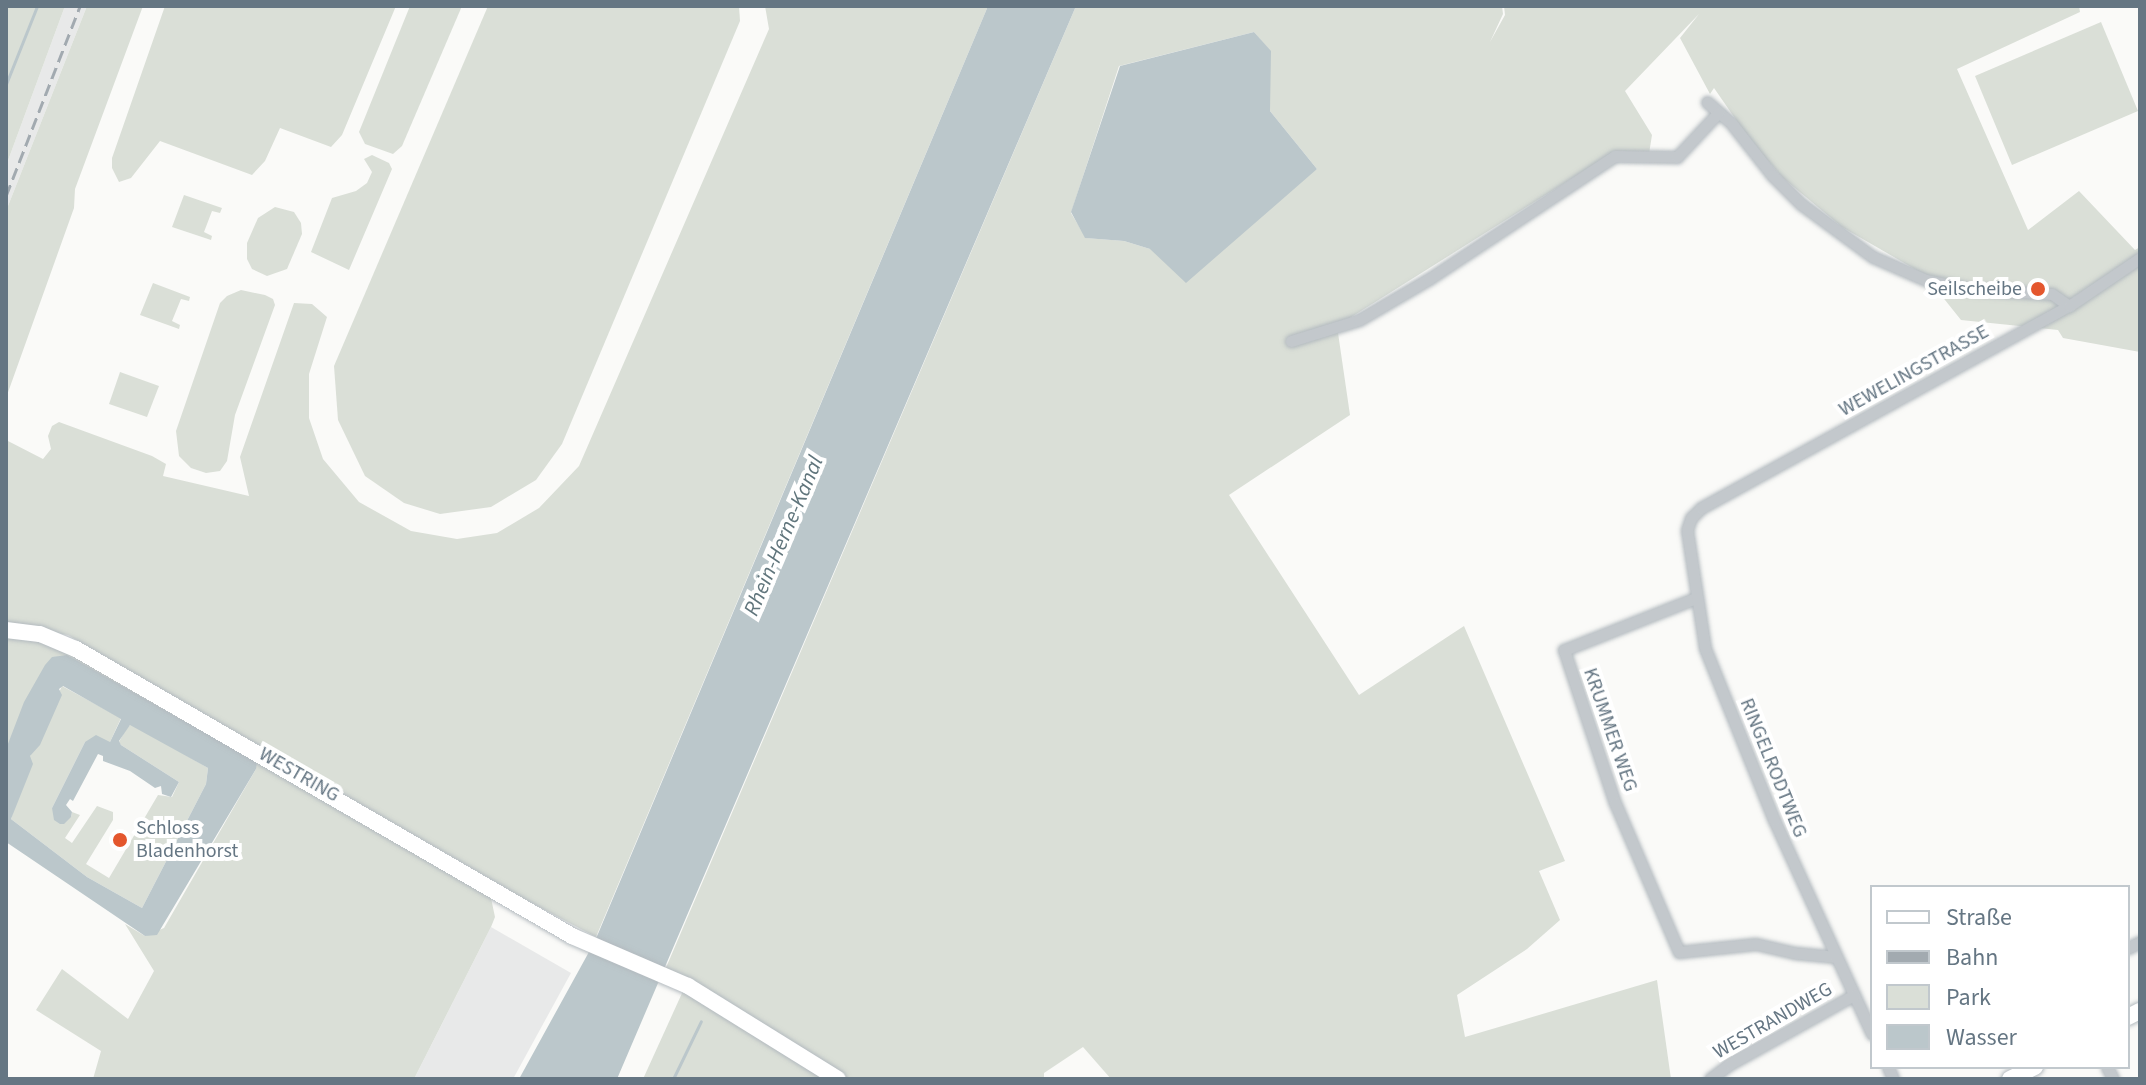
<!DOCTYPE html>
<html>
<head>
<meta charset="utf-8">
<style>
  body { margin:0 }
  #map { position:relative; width:2146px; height:1085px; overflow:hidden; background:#fafaf8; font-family:"Source Sans 3",sans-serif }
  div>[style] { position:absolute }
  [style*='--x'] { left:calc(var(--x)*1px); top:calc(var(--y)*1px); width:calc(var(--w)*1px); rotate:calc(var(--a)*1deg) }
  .built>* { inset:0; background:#e8e9e9 }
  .green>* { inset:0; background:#dadfd7 }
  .water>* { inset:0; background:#bbc7cb }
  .stream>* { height:3px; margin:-1.5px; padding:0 1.5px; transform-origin:1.5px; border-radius:1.5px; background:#bbc7cb }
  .roads { filter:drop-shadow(0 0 2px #b3babf) drop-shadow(0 0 2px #b3babf) }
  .street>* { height:11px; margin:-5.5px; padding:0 5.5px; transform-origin:5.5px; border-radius:5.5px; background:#c3c8cc }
  .secondary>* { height:16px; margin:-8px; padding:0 8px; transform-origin:8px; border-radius:8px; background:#fff }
  .rail>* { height:3px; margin-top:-1.5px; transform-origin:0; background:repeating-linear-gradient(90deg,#a2aab0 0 12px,transparent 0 18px) }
  .dots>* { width:22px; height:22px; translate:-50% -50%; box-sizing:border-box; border:4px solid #fff; border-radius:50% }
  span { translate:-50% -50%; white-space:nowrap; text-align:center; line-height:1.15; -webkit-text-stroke:8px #fff; paint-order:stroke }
  .poi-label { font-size:20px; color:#657683 }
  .right { translate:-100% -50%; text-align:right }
  .left { translate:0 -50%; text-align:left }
  .street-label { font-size:20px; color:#657683 }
  .water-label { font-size:22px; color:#60757c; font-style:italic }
  .frame { position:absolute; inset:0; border:8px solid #657683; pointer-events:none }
  .legend { position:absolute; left:1870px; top:885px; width:260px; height:184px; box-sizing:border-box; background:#fff; border:2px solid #c1c8cd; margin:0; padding:10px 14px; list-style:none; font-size:24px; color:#657683 }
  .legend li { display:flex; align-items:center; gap:16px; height:40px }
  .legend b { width:40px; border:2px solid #c1c8cd }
</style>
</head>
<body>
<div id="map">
  <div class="built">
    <div style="clip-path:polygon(65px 6px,87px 6px,6px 211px,6px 166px)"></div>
    <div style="clip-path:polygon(491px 927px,571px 973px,513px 1079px,414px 1079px)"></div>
  </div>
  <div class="green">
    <div style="clip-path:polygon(6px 6px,65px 6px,6px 166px)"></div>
    <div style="clip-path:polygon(87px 6px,143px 6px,75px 189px,74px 208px,6px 398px,6px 211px)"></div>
    <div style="clip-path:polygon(165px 6px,396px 6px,342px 135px,331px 147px,280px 128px,265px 161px,252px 175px,160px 141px,131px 178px,119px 182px,112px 168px,112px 158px)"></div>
    <div style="clip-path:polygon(410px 6px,462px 6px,402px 146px,393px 154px,365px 144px,359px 132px)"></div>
    <div style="clip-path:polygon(488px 6px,739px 6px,740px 21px,562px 444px,536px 480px,491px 507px,440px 514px,404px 503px,365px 476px,338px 420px,334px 366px)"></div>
    <div style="clip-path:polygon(765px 6px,988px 6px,596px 937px,528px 901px,68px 635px,6px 625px,6px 440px,43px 459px,51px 449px,48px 436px,52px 426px,59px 422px,152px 456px,166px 464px,163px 476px,249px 496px,240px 457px,294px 303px,312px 304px,327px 317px,309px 374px,309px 418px,323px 459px,359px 502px,411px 531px,457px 539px,497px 533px,539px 508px,579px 466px,769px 29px)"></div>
    <div style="clip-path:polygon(evenodd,1076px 6px,1502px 6px,1503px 14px,1490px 42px,1505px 15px,1504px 6px,2079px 6px,2080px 12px,1957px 69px,2028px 230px,2079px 191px,2135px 250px,2140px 247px,2140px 352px,2063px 338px,2058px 330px,1961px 320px,1925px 275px,1842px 227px,1783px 178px,1750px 140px,1714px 88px,1710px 94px,1680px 38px,1699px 14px,1625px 91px,1652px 135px,1649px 154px,1611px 154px,1337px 326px,1350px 415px,1229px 495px,1359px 695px,1464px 626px,1565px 861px,1539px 871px,1560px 920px,1527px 949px,1457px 995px,1465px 1037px,1657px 980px,1671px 1079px,1111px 1079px,1083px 1047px,1044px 1073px,1044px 1079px,643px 1079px,688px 980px,665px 970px,1076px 6px,1254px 32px,1270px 51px,1270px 111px,1317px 169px,1150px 249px,1124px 241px,1086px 238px,1071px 213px,1119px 66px,1254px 32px)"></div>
    <div style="clip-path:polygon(2101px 22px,2138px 111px,2012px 165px,1975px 76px)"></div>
    <div style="clip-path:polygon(372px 155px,389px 163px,392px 169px,349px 270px,311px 252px,332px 198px,356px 191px,367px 183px,372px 172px,364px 159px)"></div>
    <div style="clip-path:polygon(184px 195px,222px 208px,220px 213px,212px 211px,204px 232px,212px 236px,211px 240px,172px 227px)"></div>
    <div style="clip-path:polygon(275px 207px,294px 212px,301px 223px,302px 234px,287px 269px,267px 276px,252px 269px,247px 259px,247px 243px,258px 218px)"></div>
    <div style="clip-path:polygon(153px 283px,190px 297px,189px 301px,181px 299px,172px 321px,180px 325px,179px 329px,140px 315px)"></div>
    <div style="clip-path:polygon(241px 290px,265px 295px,273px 299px,275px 305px,235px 415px,227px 461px,220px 471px,206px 473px,191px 468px,179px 456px,176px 431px,220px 303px,227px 296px)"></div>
    <div style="clip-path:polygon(120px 372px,159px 386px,147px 417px,109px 404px)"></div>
    <div style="clip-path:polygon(6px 635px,58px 646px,491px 898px,495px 917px,491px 927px,414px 1079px,93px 1079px,101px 1051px,36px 1010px,62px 969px,128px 1019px,154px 971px,125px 924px,145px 936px,164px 928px,256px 769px,67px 655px,6px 749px)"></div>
    <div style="clip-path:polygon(62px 686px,121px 718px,110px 742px,85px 742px,52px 808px,71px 817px,72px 812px,80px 815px,65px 838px,72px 843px,97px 806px,113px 812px,113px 820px,86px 864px,109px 878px,158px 795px,172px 797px,179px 782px,121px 745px,119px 742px,127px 727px,132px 724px,208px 768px,206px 784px,142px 908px,87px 877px,11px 819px,30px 756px)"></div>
  </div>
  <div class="water">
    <div style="clip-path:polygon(988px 6px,1076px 6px,617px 1079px,519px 1079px,595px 941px)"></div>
    <div style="clip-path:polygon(1254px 32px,1271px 51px,1270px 111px,1317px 169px,1186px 283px,1150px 249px,1124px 241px,1085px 238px,1071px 212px,1120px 66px)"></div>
    <div style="clip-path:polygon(evenodd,67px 655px,257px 762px,256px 769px,157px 935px,145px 936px,6px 842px,6px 749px,24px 702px,45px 665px,52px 657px,67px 655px,63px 686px,121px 719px,110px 742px,96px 735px,85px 742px,52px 808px,54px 820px,60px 824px,64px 824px,71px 817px,72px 812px,66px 805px,70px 799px,73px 801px,98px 754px,103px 756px,103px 761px,130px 771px,155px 788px,161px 786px,162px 794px,171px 797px,179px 782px,121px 745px,119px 741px,130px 725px,208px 768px,206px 784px,142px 908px,87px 877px,11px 819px,33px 764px,30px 756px,40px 745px,62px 695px,59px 689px,63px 686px)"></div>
  </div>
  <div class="stream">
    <div style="--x:6;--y:84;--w:84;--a:-68.3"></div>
    <div style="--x:673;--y:1079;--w:64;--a:-64.2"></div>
  </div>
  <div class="roads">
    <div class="street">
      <div style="--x:1707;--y:102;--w:33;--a:41"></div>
      <div style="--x:1732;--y:124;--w:65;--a:51.9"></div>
      <div style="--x:1772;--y:175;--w:41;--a:45"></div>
      <div style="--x:1801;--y:204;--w:89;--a:36.4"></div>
      <div style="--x:1873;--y:257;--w:58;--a:23.5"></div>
      <div style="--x:1926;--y:280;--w:45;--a:11.6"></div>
      <div style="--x:1970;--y:289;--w:82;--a:3.5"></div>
      <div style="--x:2052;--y:294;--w:21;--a:35"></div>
      <div style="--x:1291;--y:341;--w:71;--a:-17.2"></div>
      <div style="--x:1359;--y:320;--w:81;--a:-30.4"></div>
      <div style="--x:1429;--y:279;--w:223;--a:-33.5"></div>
      <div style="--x:1615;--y:156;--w:62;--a:0.9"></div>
      <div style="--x:1677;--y:157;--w:60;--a:-47"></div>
      <div style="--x:1696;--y:598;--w:142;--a:158.5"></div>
      <div style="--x:1564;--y:650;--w:161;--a:71.6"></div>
      <div style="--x:1615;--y:803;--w:162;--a:66.8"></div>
      <div style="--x:1679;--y:952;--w:77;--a:-5.9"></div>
      <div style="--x:1756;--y:944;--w:40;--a:13"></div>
      <div style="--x:1795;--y:953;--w:41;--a:5.6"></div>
      <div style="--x:2128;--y:948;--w:13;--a:-27"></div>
      <div style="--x:1872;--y:1034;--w:235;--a:-114.6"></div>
      <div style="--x:1774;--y:820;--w:185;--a:-111.9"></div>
      <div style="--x:1705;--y:648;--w:119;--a:-98.7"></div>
      <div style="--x:1687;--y:530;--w:13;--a:-72"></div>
      <div style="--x:1691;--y:518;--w:14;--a:-45"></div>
      <div style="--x:1701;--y:508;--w:420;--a:-28.8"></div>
      <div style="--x:2069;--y:306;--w:86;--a:-34.1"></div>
      <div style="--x:1888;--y:1067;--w:13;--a:67"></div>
      <div style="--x:2107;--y:1067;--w:13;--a:63"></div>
      <div style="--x:1710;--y:1079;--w:25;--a:-37"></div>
      <div style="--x:1730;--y:1064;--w:142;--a:-29.1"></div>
    </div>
    <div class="secondary">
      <div style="--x:6;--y:630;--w:34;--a:7"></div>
      <div style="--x:40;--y:634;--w:39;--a:23"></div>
      <div style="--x:76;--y:649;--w:573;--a:30.05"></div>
      <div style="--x:572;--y:936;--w:126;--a:23.3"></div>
      <div style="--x:688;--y:986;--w:176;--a:31.8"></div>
      <div style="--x:2128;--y:1017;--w:13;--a:-27"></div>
      <div style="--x:2010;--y:1079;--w:28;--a:-26"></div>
    </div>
  </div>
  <div class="rail">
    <div style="--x:6;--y:196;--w:204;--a:-68.7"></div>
  </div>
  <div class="dots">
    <div style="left:2038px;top:289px;background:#e4572e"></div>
    <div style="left:120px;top:840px;background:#e4572e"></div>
  </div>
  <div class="poi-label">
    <span class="right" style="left:2022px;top:289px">Seilscheibe</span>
    <span class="left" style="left:136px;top:840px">Schloss<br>Bladenhorst</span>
  </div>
  <div class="street-label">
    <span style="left:1914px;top:371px;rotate:-29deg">WEWELINGSTRASSE</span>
    <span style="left:1610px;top:730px;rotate:71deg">KRUMMER WEG</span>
    <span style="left:1773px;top:768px;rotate:68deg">RINGELRODTWEG</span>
    <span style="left:299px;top:775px;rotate:30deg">WESTRING</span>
    <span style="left:1773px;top:1021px;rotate:-30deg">WESTRANDWEG</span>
  </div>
  <div class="water-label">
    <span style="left:784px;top:536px;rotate:-67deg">Rhein-Herne-Kanal</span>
  </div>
  <div class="frame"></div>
  <ul class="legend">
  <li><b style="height:10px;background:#fff"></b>Straße</li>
  <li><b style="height:10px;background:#a2aab0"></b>Bahn</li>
  <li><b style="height:22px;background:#dadfd7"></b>Park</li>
  <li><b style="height:22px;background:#bbc7cb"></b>Wasser</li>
  </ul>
</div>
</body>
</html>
